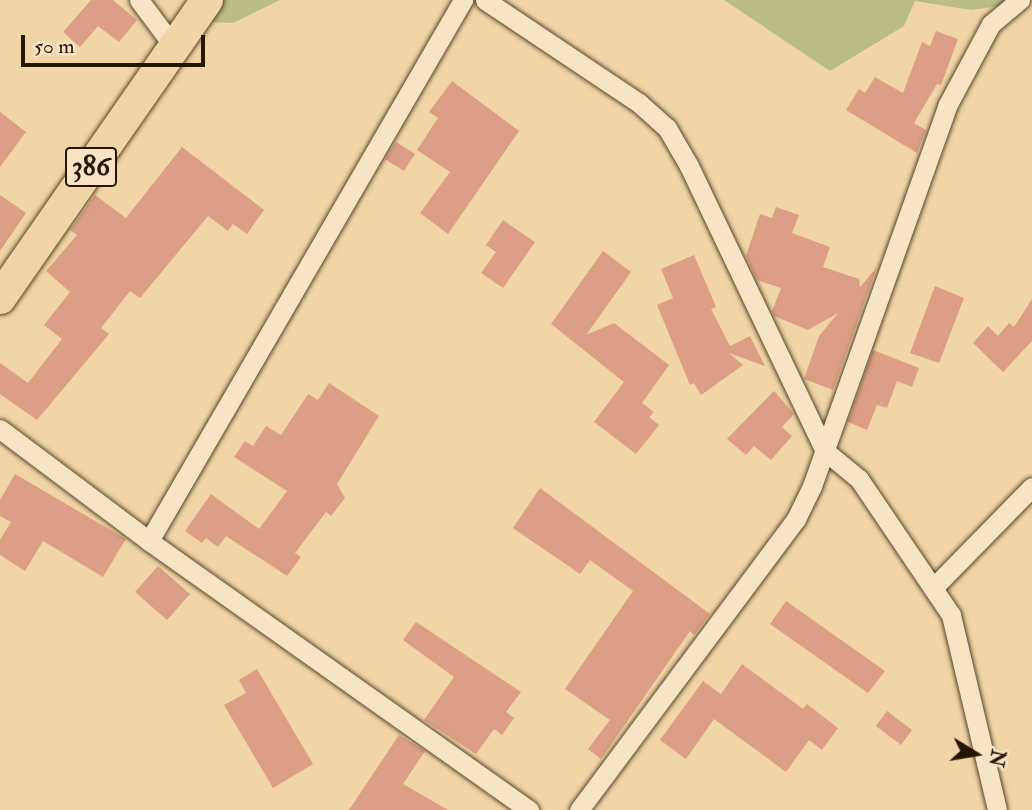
<!DOCTYPE html>
<html>
<head>
<meta charset="utf-8">
<style>
  body { margin:0 }
  #map { position:relative; width:1032px; height:810px; overflow:hidden; background:#f1d5a6; font-family:"IM FELL Double Pica",serif }
  div>[style] { position:absolute }
  [style*='--x'] { left:calc(var(--x)*1px); top:calc(var(--y)*1px); width:calc(var(--w)*1px); rotate:calc(var(--a)*1deg) }
  .green>* { inset:0; background:#bbbd86 }
  .building>* { inset:0; background:#dc9e86 }
  .roads { filter:drop-shadow(0 0 2px #59452a) drop-shadow(0 0 2px #59452a) }
  .minor>* { height:19px; margin:-9.5px; padding:0 9.5px; transform-origin:9.5px; border-radius:9.5px; background:#f6e4c5 }
  .trunk>* { height:32px; margin:-16px; padding:0 16px; transform-origin:16px; border-radius:16px; background:#f1d5a6 }
  span { translate:-50% -50%; white-space:nowrap; text-align:center; line-height:1.15; -webkit-text-stroke:5px #f6e4c5; paint-order:stroke }
  .shield-label span { padding:2px 5px; background:#f6e4c5; border:2px solid; border-radius:5px; -webkit-text-stroke-width:0 }
  .shield-label { font-size:28px; color:#261501; font-weight:700 }
  .north { position:absolute; left:941px; top:719px; width:70px; height:70px; -webkit-text-stroke:5px #f6e4c5; paint-order:stroke; rotate:101deg; font-size:19px; font-weight:700; line-height:28px; text-align:center; color:#261501 }
  .north::after { content:''; display:block; margin:auto; width:24px; height:32px; background:#261501; clip-path:polygon(50% 0,100% 100%,50% 72%,0 100%) }
  .scale { position:absolute; left:21px; top:35px; width:184px; height:32px; box-sizing:border-box; border:4px solid #261501; border-top:0; padding-left:9px; font-size:21px; line-height:24px; white-space:nowrap; color:#261501; -webkit-text-stroke:5px #f6e4c5; paint-order:stroke }
</style>
</head>
<body>
<div id="map">
  <div class="green">
    <div style="clip-path:polygon(222px 0,280px 0,233px 23px,208px 22px)"></div>
    <div style="clip-path:polygon(724px 0,1007px 0,999px 6px,971px 10px,915px 1px,904px 26px,830px 71px)"></div>
  </div>
  <div class="building">
    <div style="clip-path:polygon(91px 0,113px 0,137px 20px,119px 42px,98px 26px,80px 47px,63px 32px)"></div>
    <div style="clip-path:polygon(936px 31px,958px 39px,941px 85px,937px 84px,914px 123px,926px 130px,917px 153px,846px 110px,859px 89px,865px 93px,875px 77px,903px 93px,922px 42px,930px 46px)"></div>
    <div style="clip-path:polygon(452px 81px,519px 131px,448px 234px,420px 213px,450px 172px,417px 150px,438px 118px,429px 112px)"></div>
    <div style="clip-path:polygon(0 112px,26px 132px,0 167px)"></div>
    <div style="clip-path:polygon(396px 142px,415px 154px,404px 171px,385px 159px)"></div>
    <div style="clip-path:polygon(182px 147px,264px 210px,247px 234px,233px 224px,228px 231px,208px 216px,140px 298px,130px 291px,101px 328px,109px 334px,37px 420px,0 394px,0 363px,28px 383px,62px 339px,44px 325px,70px 292px,46px 271px,77px 235px,70px 230px,95px 195px,126px 218px)"></div>
    <div style="clip-path:polygon(0 195px,26px 213px,0 251px)"></div>
    <div style="clip-path:polygon(776px 207px,799px 215px,792px 233px,830px 247px,823px 267px,859px 279px,860px 287px,877px 267px,833px 390px,804px 379px,819px 336px,838px 313px,808px 330px,774px 316px,772px 311px,781px 288px,757px 280px,746px 256px,760px 214px,772px 218px)"></div>
    <div style="clip-path:polygon(503px 220px,535px 242px,503px 288px,481px 273px,496px 252px,486px 245px)"></div>
    <div style="clip-path:polygon(603px 251px,631px 272px,586px 335px,614px 323px,669px 365px,642px 403px,654px 412px,649px 417px,659px 425px,636px 454px,594px 422px,624px 382px,551px 324px)"></div>
    <div style="clip-path:polygon(694px 255px,716px 307px,711px 309px,730px 346px,750px 336px,765px 366px,729px 353px,743px 365px,701px 395px,694px 383px,690px 385px,657px 305px,673px 298px,661px 269px)"></div>
    <div style="clip-path:polygon(935px 286px,964px 298px,939px 363px,910px 353px)"></div>
    <div style="clip-path:polygon(1032px 299px,1032px 341px,1003px 372px,973px 343px,988px 326px,998px 336px,1009px 323px,1014px 327px)"></div>
    <div style="clip-path:polygon(873px 350px,919px 368px,912px 387px,897px 381px,887px 408px,877px 405px,867px 430px,848px 422px)"></div>
    <div style="clip-path:polygon(329px 383px,379px 416px,337px 484px,345px 498px,331px 516px,326px 512px,295px 553px,301px 557px,287px 576px,226px 536px,218px 547px,206px 538px,202px 543px,185px 531px,211px 494px,259px 529px,287px 491px,234px 457px,245px 441px,253px 446px,266px 426px,281px 435px,308px 394px,318px 400px)"></div>
    <div style="clip-path:polygon(774px 391px,794px 414px,782px 427px,792px 436px,771px 460px,754px 446px,746px 455px,727px 439px)"></div>
    <div style="clip-path:polygon(15px 474px,126px 539px,103px 577px,43px 541px,25px 571px,0 555px,0 540px,11px 522px,0 516px,0 500px)"></div>
    <div style="clip-path:polygon(540px 488px,710px 614px,694px 635px,690px 631px,601px 759px,588px 749px,610px 720px,565px 689px,633px 591px,590px 560px,580px 574px,513px 528px)"></div>
    <div style="clip-path:polygon(158px 566px,190px 594px,167px 620px,135px 592px)"></div>
    <div style="clip-path:polygon(786px 601px,885px 671px,868px 693px,770px 624px)"></div>
    <div style="clip-path:polygon(416px 622px,521px 692px,506px 712px,514px 718px,502px 735px,494px 729px,476px 754px,424px 720px,454px 677px,403px 640px)"></div>
    <div style="clip-path:polygon(742px 664px,803px 709px,807px 704px,838px 728px,822px 750px,809px 740px,786px 772px,714px 719px,686px 759px,660px 740px,703px 681px,721px 694px)"></div>
    <div style="clip-path:polygon(257px 669px,313px 764px,273px 788px,224px 705px,246px 693px,239px 680px)"></div>
    <div style="clip-path:polygon(887px 711px,912px 730px,901px 745px,876px 726px)"></div>
    <div style="clip-path:polygon(399px 735px,425px 751px,403px 784px,448px 810px,349px 810px)"></div>
  </div>
  <div class="roads">
    <div class="minor">
      <div style="--x:139;--y:0;--w:59;--a:53.3"></div>
      <div style="--x:485;--y:0;--w:185;--a:33.8"></div>
      <div style="--x:639;--y:103;--w:38;--a:42"></div>
      <div style="--x:667;--y:128;--w:44;--a:59.9"></div>
      <div style="--x:689;--y:166;--w:316;--a:64.5"></div>
      <div style="--x:825;--y:451;--w:44;--a:39.5"></div>
      <div style="--x:859;--y:479;--w:164;--a:55.9"></div>
      <div style="--x:951;--y:615;--w:200;--a:76.7"></div>
      <div style="--x:0;--y:429;--w:186;--a:36.9"></div>
      <div style="--x:149;--y:541;--w:466;--a:35.3"></div>
      <div style="--x:149;--y:541;--w:626;--a:-59.87"></div>
      <div style="--x:933;--y:588;--w:141;--a:-45.6"></div>
      <div style="--x:579;--y:810;--w:363;--a:-53.3"></div>
      <div style="--x:796;--y:519;--w:37;--a:-64"></div>
      <div style="--x:812;--y:486;--w:403;--a:-70.4"></div>
      <div style="--x:947;--y:106;--w:93;--a:-61.8"></div>
      <div style="--x:991;--y:24;--w:38;--a:-40"></div>
    </div>
    <div class="trunk">
      <div style="--x:0;--y:298;--w:363;--a:-55.2"></div>
    </div>
  </div>
  <div class="shield-label">
    <span style="left:91px;top:167px">386</span>
  </div>
  <div class="north">N</div>
  <div class="scale">50 m</div>
</div>
</body>
</html>
